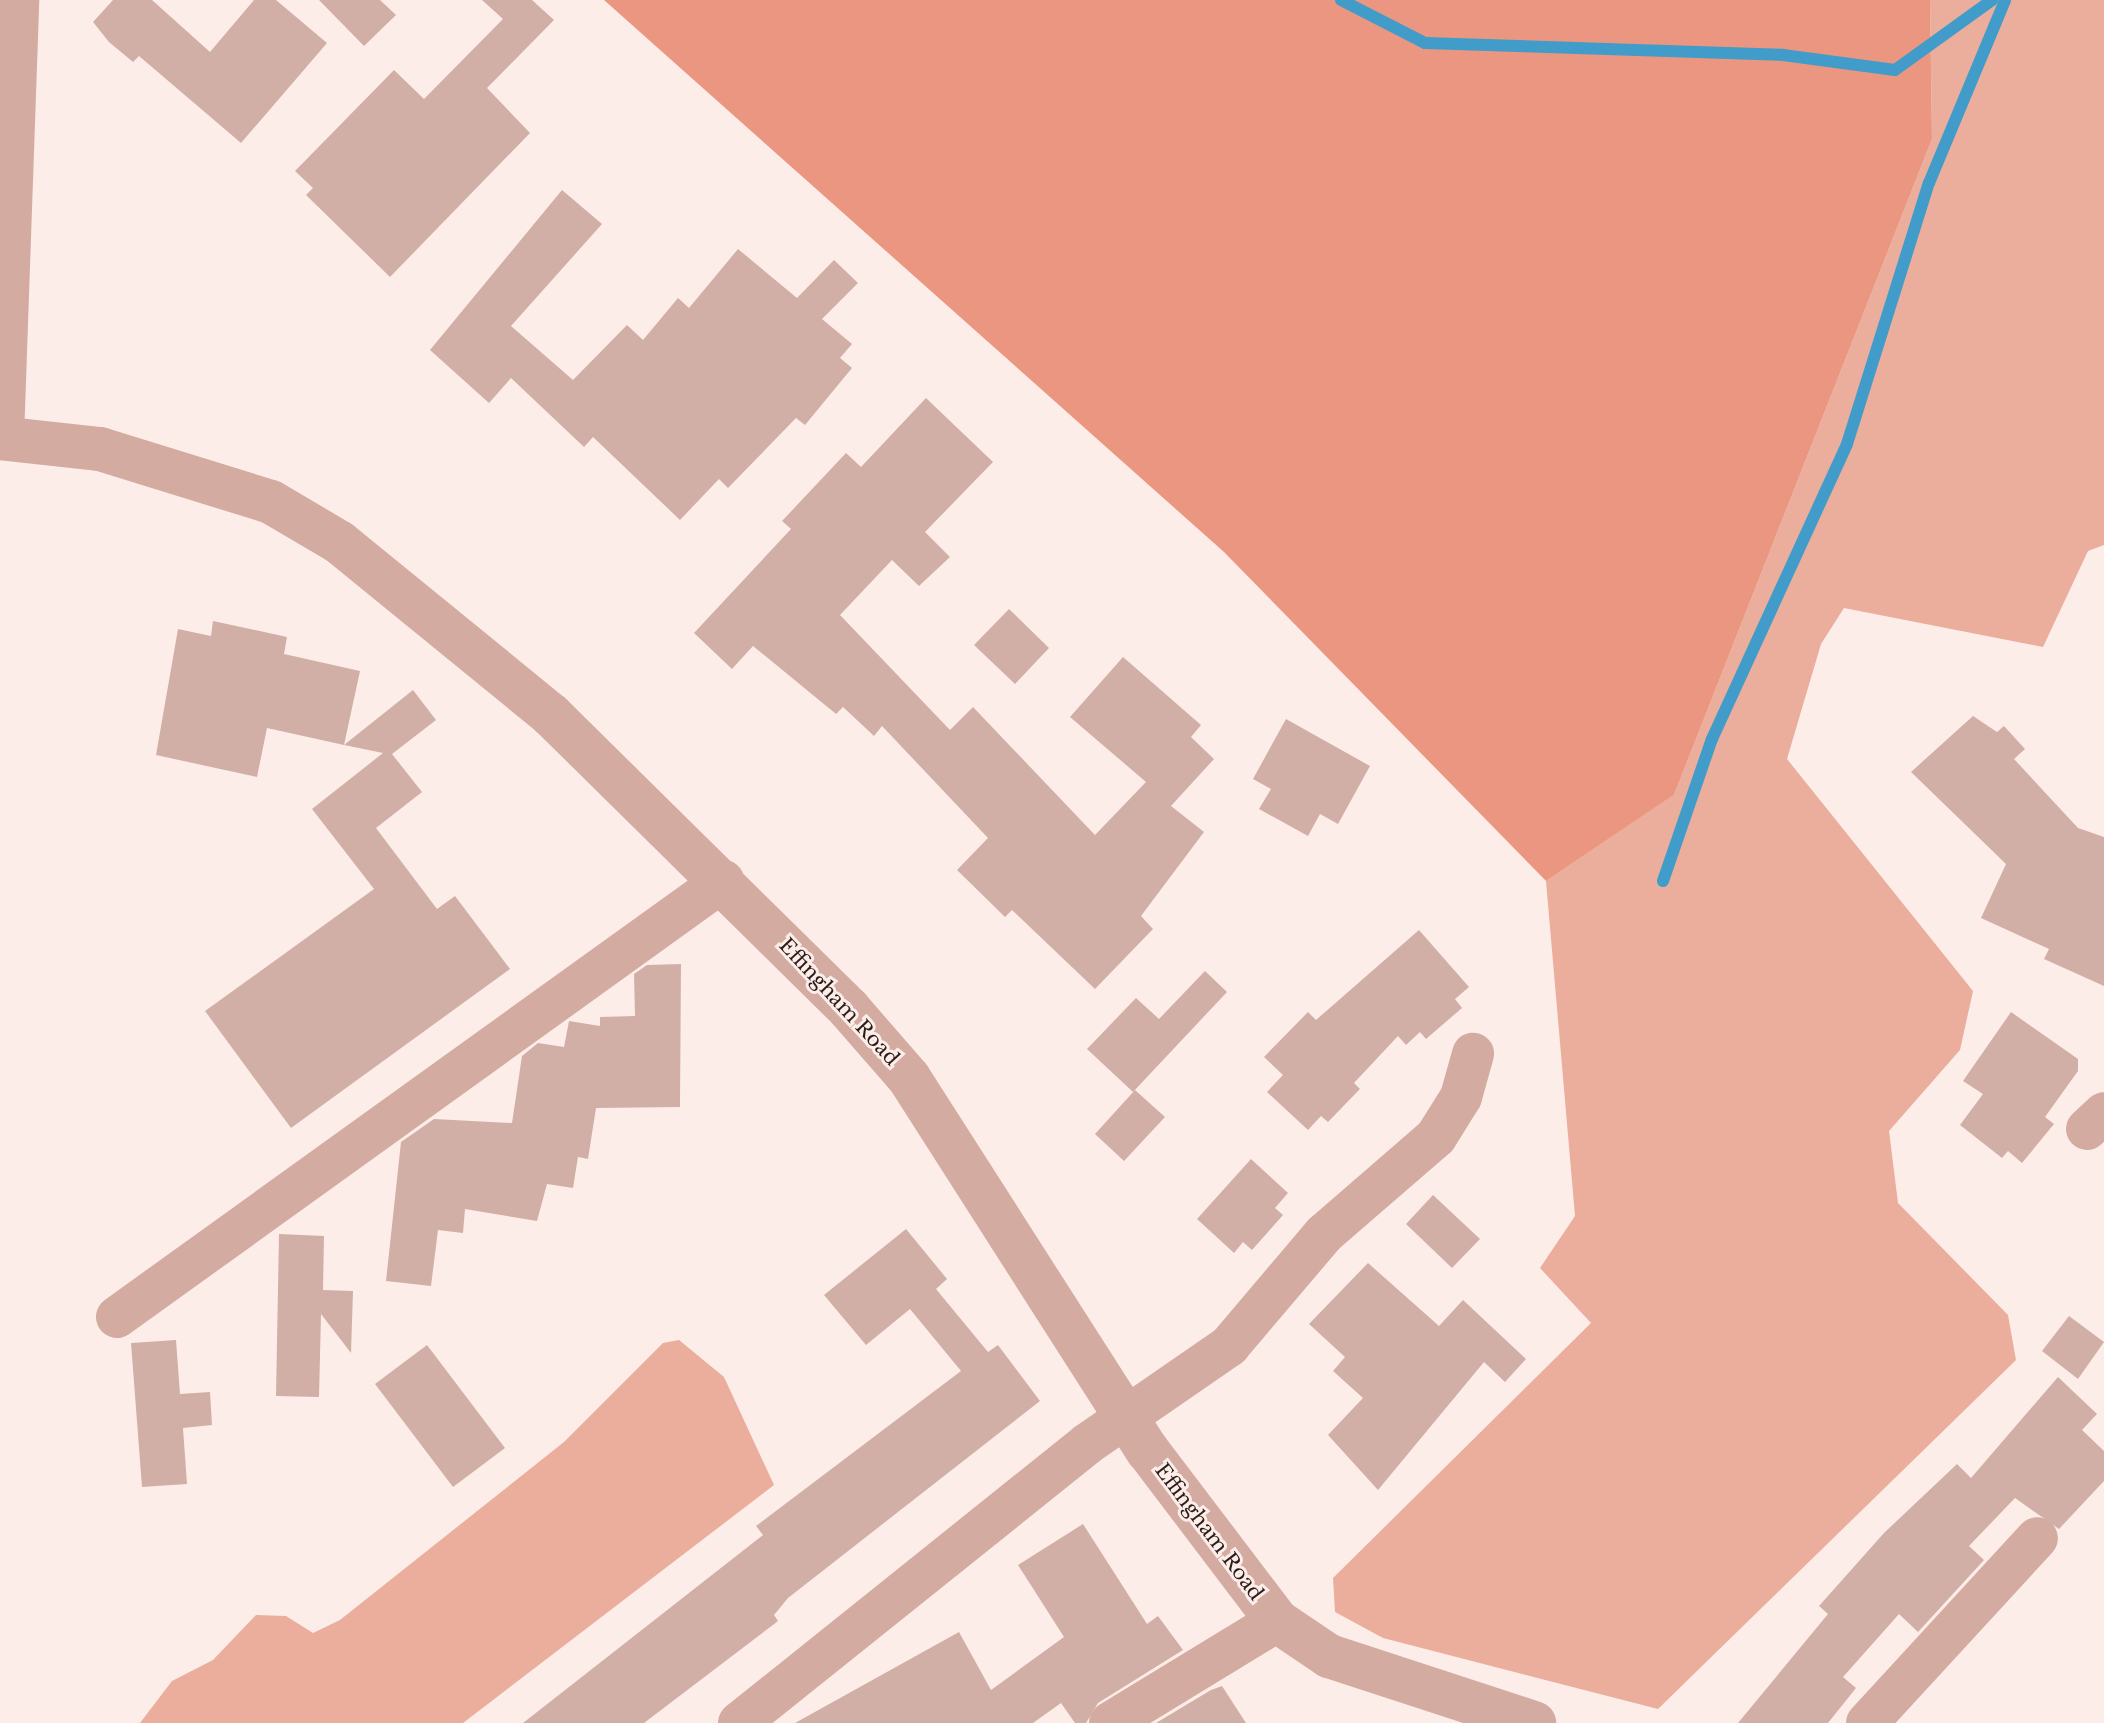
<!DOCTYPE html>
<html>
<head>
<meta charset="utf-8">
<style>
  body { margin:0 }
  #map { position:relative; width:2104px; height:1723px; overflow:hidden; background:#fcede9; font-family:"Libre Baskerville",serif }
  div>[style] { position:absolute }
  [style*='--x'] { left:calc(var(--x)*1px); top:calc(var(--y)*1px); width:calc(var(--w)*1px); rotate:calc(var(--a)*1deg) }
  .green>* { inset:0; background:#ebad9c }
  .forest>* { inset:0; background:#eb9680 }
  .stream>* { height:12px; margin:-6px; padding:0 6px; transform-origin:6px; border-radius:6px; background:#419cc9 }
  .building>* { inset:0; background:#d2afa6 }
  .minor>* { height:42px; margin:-21px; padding:0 21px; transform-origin:21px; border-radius:21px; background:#d3aba1 }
  .tertiary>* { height:44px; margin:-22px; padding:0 22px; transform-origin:22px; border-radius:22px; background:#d3aba1 }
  span { translate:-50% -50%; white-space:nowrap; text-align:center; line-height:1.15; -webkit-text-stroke:6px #fcede9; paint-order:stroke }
  .street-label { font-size:20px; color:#291c19 }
</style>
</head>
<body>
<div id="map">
  <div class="green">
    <div style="clip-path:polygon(1930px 0,2104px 0,2104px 545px,2088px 551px,2043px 647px,1844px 608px,1821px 644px,1787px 759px,1973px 991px,1960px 1050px,1889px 1131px,1898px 1203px,2008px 1315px,2016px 1360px,1658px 1709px,1383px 1638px,1335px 1612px,1333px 1578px,1591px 1323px,1540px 1268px,1575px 1216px,1546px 881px,1674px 795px,1932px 139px)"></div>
    <div style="clip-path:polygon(679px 1340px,724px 1377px,774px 1485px,463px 1723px,140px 1723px,172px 1681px,213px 1660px,256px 1615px,286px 1616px,313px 1633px,340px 1620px,564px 1442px,663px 1343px)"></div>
  </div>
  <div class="forest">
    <div style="clip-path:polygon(604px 0,1930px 0,1932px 139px,1674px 795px,1546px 881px,1224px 552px)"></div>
  </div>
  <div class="stream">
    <div style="--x:1341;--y:0;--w:94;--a:27.1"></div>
    <div style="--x:1425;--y:43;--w:358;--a:1.9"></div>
    <div style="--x:1783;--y:55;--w:113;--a:7.6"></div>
    <div style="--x:1895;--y:70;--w:120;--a:-35.8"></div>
    <div style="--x:1663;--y:881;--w:150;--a:-71"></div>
    <div style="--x:1712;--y:739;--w:324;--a:-65.4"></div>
    <div style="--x:1847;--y:444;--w:274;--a:-72.6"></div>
    <div style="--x:1929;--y:183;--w:198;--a:-67.4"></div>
  </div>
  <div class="building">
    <div style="clip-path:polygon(113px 0,152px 0,210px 52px,254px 0,276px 0,327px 43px,241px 143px,139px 56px,133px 62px,109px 42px,93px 22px)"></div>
    <div style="clip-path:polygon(319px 0,380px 0,396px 15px,364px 46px)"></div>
    <div style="clip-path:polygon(482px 0,532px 0,554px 20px,487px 88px,530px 133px,390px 277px,306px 195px,313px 188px,295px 171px,394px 70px,424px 99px,503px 19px)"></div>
    <div style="clip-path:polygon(562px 190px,602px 224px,511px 326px,573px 380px,627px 325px,643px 340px,678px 298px,689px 308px,738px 249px,797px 298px,834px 260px,858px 283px,822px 319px,852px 344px,840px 358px,852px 368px,805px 425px,796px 418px,728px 488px,719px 479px,680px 520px,593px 437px,584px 447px,511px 378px,489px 403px,430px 350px)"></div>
    <div style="clip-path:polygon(926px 398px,993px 462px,925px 532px,950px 557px,919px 586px,892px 560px,840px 615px,950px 730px,973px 707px,1095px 835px,1146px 782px,1070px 717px,1123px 657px,1201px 725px,1191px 737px,1214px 759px,1171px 806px,1204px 832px,1141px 916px,1153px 929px,1095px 989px,1012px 910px,1005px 917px,957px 870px,988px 838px,882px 726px,874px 736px,843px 707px,836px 714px,753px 646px,732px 669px,694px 633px,791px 529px,782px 521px,846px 453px,861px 467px)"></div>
    <div style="clip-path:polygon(1009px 609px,1049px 648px,1015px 684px,974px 645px)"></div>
    <div style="clip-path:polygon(213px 621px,287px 637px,284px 654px,360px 671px,344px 745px,267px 728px,257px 777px,156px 755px,178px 629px,211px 636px)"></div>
    <div style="clip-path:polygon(413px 690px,436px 720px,392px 754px,422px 792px,376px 828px,437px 909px,455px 896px,510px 969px,291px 1128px,205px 1011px,374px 889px,312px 809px,383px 753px,344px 745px)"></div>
    <div style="clip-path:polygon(1973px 716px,1997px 732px,2004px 726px,2025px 749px,2014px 759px,2078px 828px,2104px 837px,2104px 986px,2044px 959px,2049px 949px,1981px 918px,2006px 864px,1911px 772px)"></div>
    <div style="clip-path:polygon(1286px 719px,1370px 766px,1338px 824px,1320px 814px,1308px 836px,1259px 809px,1271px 789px,1253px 779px)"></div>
    <div style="clip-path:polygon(1419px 930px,1469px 987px,1455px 999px,1462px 1008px,1426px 1039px,1420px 1032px,1406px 1045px,1398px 1036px,1354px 1083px,1360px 1089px,1328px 1122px,1321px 1116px,1308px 1130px,1267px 1092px,1283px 1075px,1264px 1057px,1308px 1012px,1316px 1020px)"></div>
    <div style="clip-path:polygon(681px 964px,680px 1107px,596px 1108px,588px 1159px,578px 1157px,573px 1188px,547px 1184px,537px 1221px,465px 1209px,463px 1233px,438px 1230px,431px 1286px,386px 1281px,401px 1142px,434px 1119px,512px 1123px,522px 1056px,538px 1043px,564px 1047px,569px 1021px,600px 1026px,600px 1017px,635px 1016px,634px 974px,647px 965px)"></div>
    <div style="clip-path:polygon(1205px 971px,1227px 992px,1133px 1092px,1087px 1049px,1136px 998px,1159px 1019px)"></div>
    <div style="clip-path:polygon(2011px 1012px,2078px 1059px,2078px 1071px,2045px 1117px,2054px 1124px,2022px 1163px,2008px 1151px,2002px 1158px,1960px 1125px,1983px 1094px,1963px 1081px)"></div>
    <div style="clip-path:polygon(1135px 1090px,1165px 1117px,1124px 1161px,1095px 1134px)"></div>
    <div style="clip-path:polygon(1251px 1159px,1288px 1193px,1275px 1208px,1283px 1215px,1252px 1250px,1243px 1242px,1234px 1253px,1197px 1219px)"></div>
    <div style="clip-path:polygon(1433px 1195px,1480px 1239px,1452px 1268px,1406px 1224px)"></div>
    <div style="clip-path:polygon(906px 1229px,947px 1279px,936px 1289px,988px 1352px,998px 1345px,1040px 1401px,788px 1598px,774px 1615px,778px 1621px,644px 1723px,523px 1723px,763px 1535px,756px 1526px,961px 1371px,910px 1309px,866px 1345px,824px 1295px)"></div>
    <div style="clip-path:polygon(279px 1234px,324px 1236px,323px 1290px,353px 1291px,351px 1353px,321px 1314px,319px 1397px,276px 1396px)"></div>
    <div style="clip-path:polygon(1368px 1263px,1439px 1326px,1463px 1300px,1526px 1359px,1505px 1382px,1484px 1362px,1378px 1490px,1328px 1435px,1363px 1398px,1333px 1371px,1345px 1357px,1309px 1324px)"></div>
    <div style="clip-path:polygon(2069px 1316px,2104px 1342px,2078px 1379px,2042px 1351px)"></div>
    <div style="clip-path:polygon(176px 1340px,180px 1394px,210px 1392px,212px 1425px,183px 1428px,187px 1484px,142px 1487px,131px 1343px)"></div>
    <div style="clip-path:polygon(427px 1345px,505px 1448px,453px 1487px,375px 1384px)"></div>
    <div style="clip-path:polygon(2058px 1377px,2097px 1414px,2082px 1430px,2104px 1451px,2104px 1481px,2059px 1529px,2015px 1498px,1969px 1546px,1984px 1560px,1918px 1632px,1899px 1614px,1843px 1677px,1856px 1688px,1828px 1723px,1738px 1723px,1828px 1614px,1819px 1606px,1884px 1533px,1957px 1464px,1971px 1478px)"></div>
    <div style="clip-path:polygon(1083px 1524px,1147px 1624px,1158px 1616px,1183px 1650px,1098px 1703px,1086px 1723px,1075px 1723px,1061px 1703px,1033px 1723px,795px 1723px,959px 1632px,991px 1690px,1064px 1637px,1018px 1565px)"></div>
    <div style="clip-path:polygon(1222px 1686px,1246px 1723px,1156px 1723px,1211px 1690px)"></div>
  </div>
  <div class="minor">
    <div style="--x:3;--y:438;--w:438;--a:-88"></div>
    <div style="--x:2087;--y:1129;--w:23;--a:-43"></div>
    <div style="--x:117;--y:1317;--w:747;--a:-35.73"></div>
    <div style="--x:739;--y:1723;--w:446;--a:-38.7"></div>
    <div style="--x:1087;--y:1444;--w:173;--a:-34.6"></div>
    <div style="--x:1229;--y:1346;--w:147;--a:-49.7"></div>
    <div style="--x:1324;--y:1234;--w:148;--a:-40.9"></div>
    <div style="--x:1436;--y:1137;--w:47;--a:-58"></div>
    <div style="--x:1461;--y:1097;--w:45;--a:-74.4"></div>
    <div style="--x:1110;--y:1723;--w:196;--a:-31.4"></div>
    <div style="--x:1867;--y:1723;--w:251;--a:-47.4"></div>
  </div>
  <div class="tertiary">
    <div style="--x:0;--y:438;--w:101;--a:6.3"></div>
    <div style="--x:100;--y:449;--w:179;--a:17.2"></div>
    <div style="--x:271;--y:502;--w:79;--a:30.5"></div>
    <div style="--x:339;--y:542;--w:274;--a:39.2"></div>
    <div style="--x:551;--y:715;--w:419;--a:44.6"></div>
    <div style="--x:849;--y:1009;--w:91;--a:49"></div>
    <div style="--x:909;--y:1078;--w:443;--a:57.4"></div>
    <div style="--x:1148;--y:1451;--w:213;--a:52.8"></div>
    <div style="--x:1277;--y:1621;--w:63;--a:33.9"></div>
    <div style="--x:1329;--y:1656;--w:216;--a:18.1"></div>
  </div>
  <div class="street-label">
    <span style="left:839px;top:1002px;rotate:47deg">Effingham Road</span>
    <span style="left:1209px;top:1532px;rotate:53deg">Effingham Road</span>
  </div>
</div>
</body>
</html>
